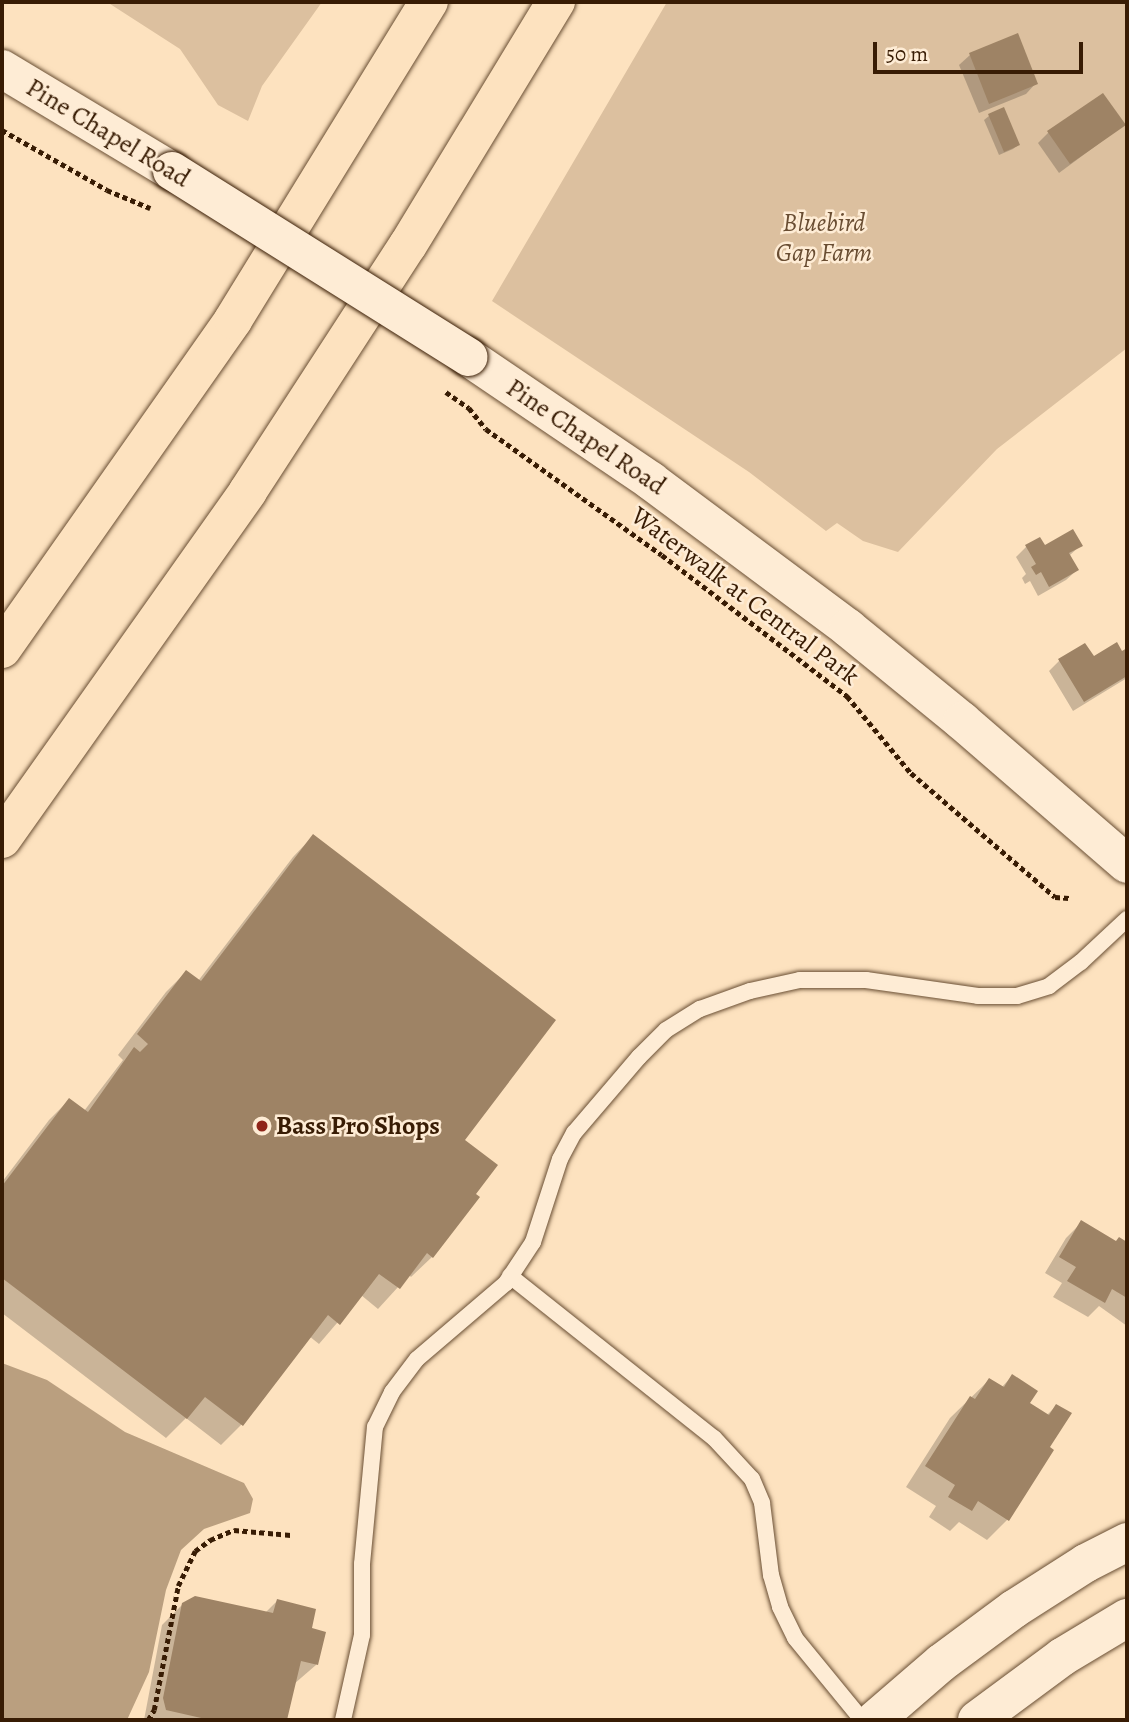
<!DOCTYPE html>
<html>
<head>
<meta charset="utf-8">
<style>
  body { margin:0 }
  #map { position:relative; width:1129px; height:1722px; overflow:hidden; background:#fde2bf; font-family:Alegreya,serif }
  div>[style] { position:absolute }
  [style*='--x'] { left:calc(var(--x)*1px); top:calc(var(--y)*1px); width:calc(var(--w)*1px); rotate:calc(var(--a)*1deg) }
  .green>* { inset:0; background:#dcc09f }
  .water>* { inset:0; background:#ba9f7f }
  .shadow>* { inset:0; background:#0003 }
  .building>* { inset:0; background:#9e8365 }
  .path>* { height:4.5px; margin-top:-2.25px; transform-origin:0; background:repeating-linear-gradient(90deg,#381c04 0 5px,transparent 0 8.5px) }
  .roads { filter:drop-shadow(0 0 2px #694e33) drop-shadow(0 0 2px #694e33) }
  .lane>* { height:16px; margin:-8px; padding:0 8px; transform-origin:8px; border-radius:8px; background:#feecd5 }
  .secondary>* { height:38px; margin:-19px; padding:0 19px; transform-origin:19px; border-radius:19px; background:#feecd5 }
  .highway>* { height:38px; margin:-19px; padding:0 19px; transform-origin:19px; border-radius:19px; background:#fde2bf }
  .bridges { filter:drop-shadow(0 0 2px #381c04) drop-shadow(0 0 2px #381c04) }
  .secondary-bridge>* { height:38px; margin:-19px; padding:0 19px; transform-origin:19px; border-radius:19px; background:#feecd5 }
  .dots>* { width:19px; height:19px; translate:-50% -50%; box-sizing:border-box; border:4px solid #feecd5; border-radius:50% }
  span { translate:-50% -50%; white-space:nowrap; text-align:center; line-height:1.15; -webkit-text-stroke:5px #feecd5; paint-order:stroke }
  .street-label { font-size:26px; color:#381c04 }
  .park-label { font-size:26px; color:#694d32; font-style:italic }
  .poi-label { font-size:26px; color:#381c04; font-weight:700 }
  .left { translate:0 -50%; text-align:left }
  .frame { position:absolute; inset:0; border:4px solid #381c04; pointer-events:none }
  .scale { position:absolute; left:873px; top:42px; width:210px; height:32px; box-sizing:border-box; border:4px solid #381c04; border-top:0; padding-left:9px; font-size:21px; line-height:24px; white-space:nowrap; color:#381c04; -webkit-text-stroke:5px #feecd5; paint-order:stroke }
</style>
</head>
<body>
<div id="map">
  <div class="green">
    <div style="clip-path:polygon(107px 2px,322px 2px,262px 86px,248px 121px,218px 105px,180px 49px)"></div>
    <div style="clip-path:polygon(667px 2px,1127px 2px,1127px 348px,997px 449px,898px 552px,863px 541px,837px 523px,826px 531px,749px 472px,492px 301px)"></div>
  </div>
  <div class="water">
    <div style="clip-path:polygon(2px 1363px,47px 1380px,125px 1432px,244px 1483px,253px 1499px,250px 1513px,204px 1529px,181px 1550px,166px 1590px,149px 1672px,127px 1720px,2px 1720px)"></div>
  </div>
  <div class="shadow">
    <div style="clip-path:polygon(1017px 35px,1036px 83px,1026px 94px,979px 113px,959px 65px,970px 55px)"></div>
    <div style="clip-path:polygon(989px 116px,1018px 145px,1013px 149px,999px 155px,984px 120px)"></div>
    <div style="clip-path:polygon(1124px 125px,1059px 173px,1038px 143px,1049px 132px)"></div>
    <div style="clip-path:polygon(1081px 545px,1070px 555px,1077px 570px,1066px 580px,1038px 596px,1030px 581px,1025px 584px,1022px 578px,1026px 574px,1016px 557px,1026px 547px)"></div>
    <div style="clip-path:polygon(1127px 649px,1127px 678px,1073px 711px,1049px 671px,1059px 661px,1121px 654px)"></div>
    <div style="clip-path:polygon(313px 836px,463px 1140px,432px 1257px,411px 1277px,409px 1275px,378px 1309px,361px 1295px,319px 1344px,309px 1336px,242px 1424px,221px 1445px,186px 1418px,166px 1438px,2px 1313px,2px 1182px,49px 1120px,69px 1100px,84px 1111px,123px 1060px,118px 1055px,166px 992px,186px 972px,198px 981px,293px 857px)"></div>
    <div style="clip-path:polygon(1081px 1223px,1116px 1243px,1120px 1239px,1127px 1244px,1127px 1326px,1099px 1306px,1088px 1317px,1053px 1297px,1062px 1283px,1045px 1273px,1066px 1238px)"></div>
    <div style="clip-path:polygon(1012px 1376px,1028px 1404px,1046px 1416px,1056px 1406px,1007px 1520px,987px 1540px,959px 1522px,950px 1531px,929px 1517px,936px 1506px,906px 1487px,950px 1418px,989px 1380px,1001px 1388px)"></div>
    <div style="clip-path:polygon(277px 1601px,310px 1630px,316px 1665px,294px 1684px,285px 1720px,144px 1720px,162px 1625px,183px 1604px,265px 1613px)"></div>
  </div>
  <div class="building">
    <div style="clip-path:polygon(1018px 33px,1038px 84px,989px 104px,969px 53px)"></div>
    <div style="clip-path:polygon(1103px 93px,1126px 125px,1070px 164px,1047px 131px)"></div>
    <div style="clip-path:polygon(1004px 107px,1020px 145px,1004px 152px,988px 114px)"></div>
    <div style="clip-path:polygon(1073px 529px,1083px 546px,1069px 553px,1079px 570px,1049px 587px,1041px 572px,1036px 575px,1031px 567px,1036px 564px,1025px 545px,1040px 537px,1045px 545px)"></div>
    <div style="clip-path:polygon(1117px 642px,1122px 651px,1127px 648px,1127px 676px,1084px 702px,1058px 659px,1085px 643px,1094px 656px)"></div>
    <div style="clip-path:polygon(313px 834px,556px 1020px,465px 1140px,498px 1165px,476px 1194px,480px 1197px,433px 1258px,427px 1253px,400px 1289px,379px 1274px,340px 1325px,328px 1315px,243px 1426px,205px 1397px,187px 1419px,2px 1278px,2px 1186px,69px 1098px,88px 1112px,134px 1047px,140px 1052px,148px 1044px,137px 1034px,186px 970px,201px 981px)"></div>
    <div style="clip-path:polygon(1081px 1220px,1116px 1241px,1119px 1237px,1127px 1242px,1127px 1298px,1112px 1289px,1105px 1303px,1067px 1281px,1076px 1267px,1059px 1257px)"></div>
    <div style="clip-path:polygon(1012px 1374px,1038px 1391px,1030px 1403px,1049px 1415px,1056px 1404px,1072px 1413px,1050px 1447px,1054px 1450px,1009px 1521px,978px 1501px,972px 1511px,948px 1497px,955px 1485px,925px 1466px,970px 1396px,975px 1399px,989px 1378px,1004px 1387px)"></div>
    <div style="clip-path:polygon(195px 1596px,273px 1613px,277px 1599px,316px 1609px,312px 1628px,326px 1632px,318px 1665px,301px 1661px,287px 1720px,210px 1720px,166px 1710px,163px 1698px,182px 1603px)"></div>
  </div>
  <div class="path">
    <div style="--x:2;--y:130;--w:121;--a:29.7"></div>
    <div style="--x:107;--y:190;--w:47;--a:22.7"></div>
    <div style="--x:446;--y:392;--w:28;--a:35"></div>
    <div style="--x:469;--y:408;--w:27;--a:51"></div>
    <div style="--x:486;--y:429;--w:216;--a:35.6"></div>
    <div style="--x:662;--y:555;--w:233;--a:37.3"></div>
    <div style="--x:847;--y:696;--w:100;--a:50.3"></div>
    <div style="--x:911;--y:773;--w:190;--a:40.7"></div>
    <div style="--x:1055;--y:897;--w:14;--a:4"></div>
    <div style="--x:148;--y:1720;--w:12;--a:-59"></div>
    <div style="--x:154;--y:1710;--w:126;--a:-79"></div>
    <div style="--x:178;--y:1586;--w:39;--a:-64"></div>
    <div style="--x:195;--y:1551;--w:19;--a:-36"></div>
    <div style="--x:210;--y:1540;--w:26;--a:-23"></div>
    <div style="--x:234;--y:1530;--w:57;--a:5"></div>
  </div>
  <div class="roads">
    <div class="lane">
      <div style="--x:510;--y:1276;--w:260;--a:38.5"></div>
      <div style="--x:714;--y:1438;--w:56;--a:47.2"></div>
      <div style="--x:752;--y:1479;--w:26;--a:67"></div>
      <div style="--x:762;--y:1503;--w:73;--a:82.9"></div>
      <div style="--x:771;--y:1575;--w:33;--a:74"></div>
      <div style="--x:780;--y:1607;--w:34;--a:64"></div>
      <div style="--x:795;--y:1638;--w:106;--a:50.7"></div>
      <div style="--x:343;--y:1720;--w:87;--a:-77.4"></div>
      <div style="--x:362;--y:1635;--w:71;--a:-90"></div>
      <div style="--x:362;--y:1564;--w:138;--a:-84.6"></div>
      <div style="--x:375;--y:1427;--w:39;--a:-64"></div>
      <div style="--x:392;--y:1392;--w:41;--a:-52.9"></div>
      <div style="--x:417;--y:1359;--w:117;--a:-40.5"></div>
      <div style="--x:506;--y:1283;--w:49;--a:-56.6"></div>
      <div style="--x:533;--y:1242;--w:87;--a:-72"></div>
      <div style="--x:560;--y:1159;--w:30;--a:-62"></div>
      <div style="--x:574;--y:1133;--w:100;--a:-49.5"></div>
      <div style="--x:639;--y:1057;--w:38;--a:-45"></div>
      <div style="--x:666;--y:1030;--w:40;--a:-32"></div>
      <div style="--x:700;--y:1009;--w:53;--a:-19.8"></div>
      <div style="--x:750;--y:991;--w:51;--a:-12.4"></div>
      <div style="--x:800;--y:980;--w:66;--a:0"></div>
      <div style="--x:866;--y:980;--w:113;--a:8.1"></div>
      <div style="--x:978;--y:996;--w:39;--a:0"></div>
      <div style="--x:1017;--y:996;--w:34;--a:-17"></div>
      <div style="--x:1049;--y:986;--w:40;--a:-37"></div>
      <div style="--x:1081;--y:962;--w:63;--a:-43.1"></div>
    </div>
    <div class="secondary">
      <div style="--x:2;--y:69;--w:198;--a:31"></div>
      <div style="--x:468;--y:357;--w:221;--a:34.1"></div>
      <div style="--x:651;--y:481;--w:246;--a:36.7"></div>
      <div style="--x:848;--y:628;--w:147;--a:39.2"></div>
      <div style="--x:962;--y:721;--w:218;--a:40.9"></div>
      <div style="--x:875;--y:1720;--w:87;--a:-40.8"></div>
      <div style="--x:941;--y:1663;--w:91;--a:-36.5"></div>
      <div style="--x:1014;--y:1609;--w:85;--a:-32.6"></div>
      <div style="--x:1086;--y:1563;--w:46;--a:-27.1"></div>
      <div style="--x:977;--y:1720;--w:106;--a:-36.5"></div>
      <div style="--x:1062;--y:1657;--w:76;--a:-31"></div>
    </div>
    <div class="highway">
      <div style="--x:2;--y:649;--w:402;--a:-54.9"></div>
      <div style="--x:233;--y:320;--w:374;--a:-58.4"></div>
      <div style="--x:2;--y:839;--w:426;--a:-54.7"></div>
      <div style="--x:248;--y:491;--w:293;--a:-57"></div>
      <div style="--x:408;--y:245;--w:285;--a:-58.7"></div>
    </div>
  </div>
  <div class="bridges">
    <div class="secondary-bridge">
      <div style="--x:172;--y:171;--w:350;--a:32.1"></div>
    </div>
  </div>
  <div class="dots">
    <div style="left:262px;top:1126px;background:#8f2418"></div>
  </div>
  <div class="street-label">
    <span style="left:108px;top:133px;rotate:31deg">Pine Chapel Road</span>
    <span style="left:586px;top:437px;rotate:34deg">Pine Chapel Road</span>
    <span style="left:745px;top:596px;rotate:37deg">Waterwalk at Central Park</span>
  </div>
  <div class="park-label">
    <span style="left:824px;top:238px">Bluebird<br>Gap Farm</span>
  </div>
  <div class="poi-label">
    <span class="left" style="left:276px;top:1126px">Bass Pro Shops</span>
  </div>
  <div class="frame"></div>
  <div class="scale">50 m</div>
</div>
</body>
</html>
